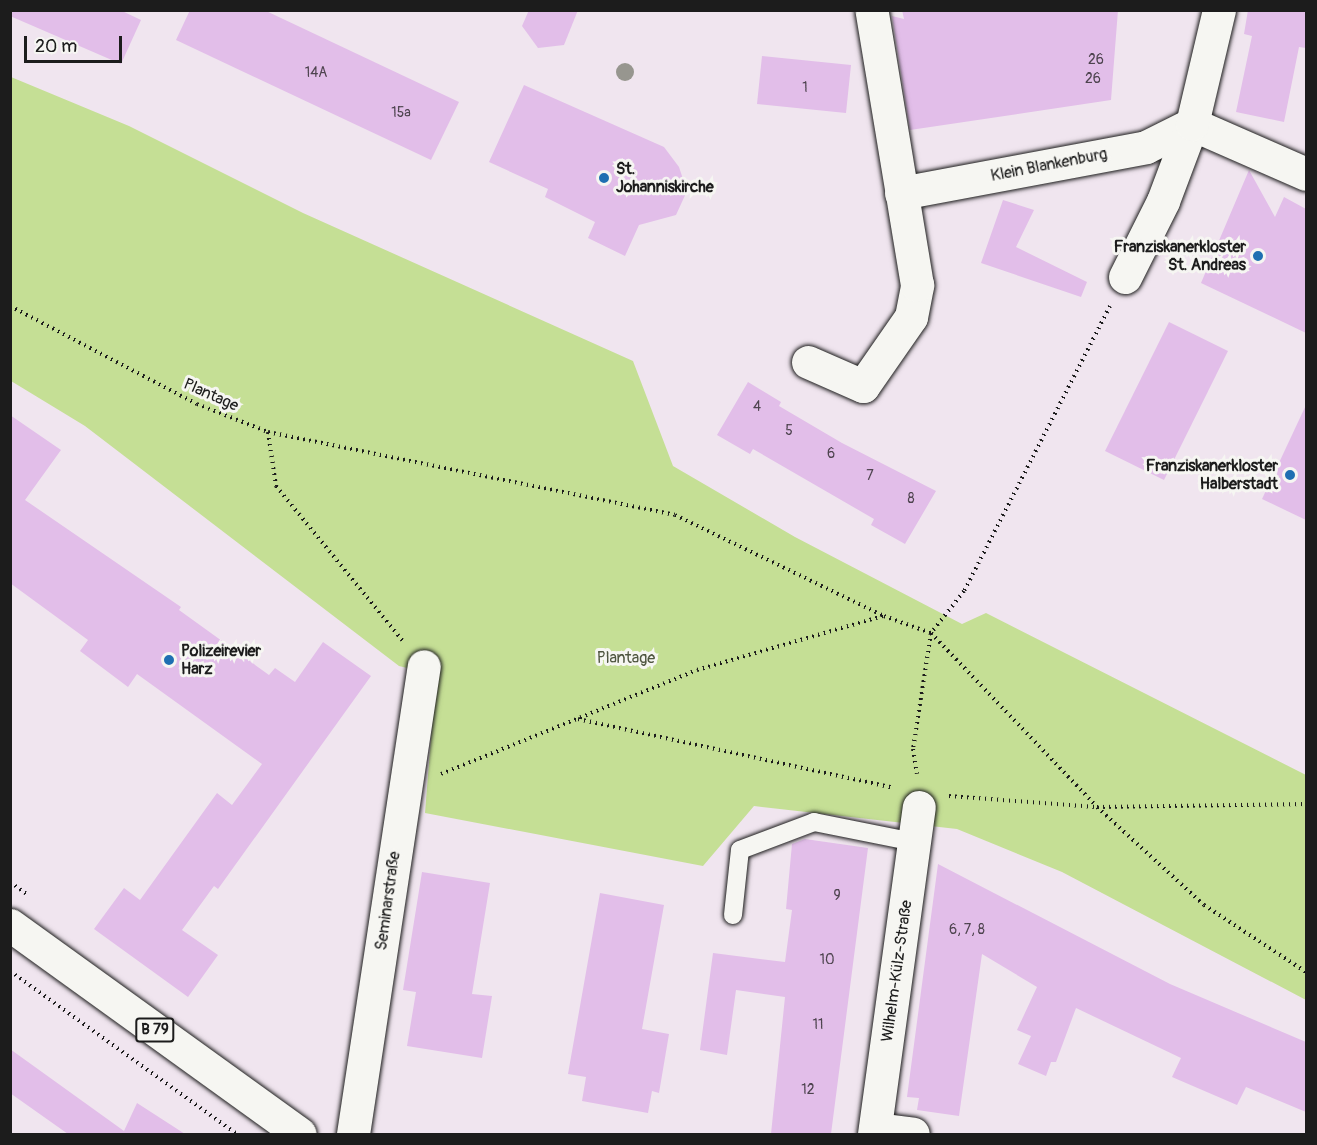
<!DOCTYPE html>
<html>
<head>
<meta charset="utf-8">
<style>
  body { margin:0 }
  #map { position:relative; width:1317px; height:1145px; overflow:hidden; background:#f0e5ef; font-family:Pangolin,sans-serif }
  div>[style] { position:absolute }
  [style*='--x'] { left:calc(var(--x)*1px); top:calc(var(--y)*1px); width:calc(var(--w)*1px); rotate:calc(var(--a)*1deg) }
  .green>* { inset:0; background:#c5df95 }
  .building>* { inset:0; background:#e2bee9 }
  .path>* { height:4px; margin-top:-2px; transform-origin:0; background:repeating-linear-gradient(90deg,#1c1c1c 0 1.5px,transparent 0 6px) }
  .roads { filter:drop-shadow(0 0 2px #1c1c1c) drop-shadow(0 0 2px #1c1c1c) }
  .service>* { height:18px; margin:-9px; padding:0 9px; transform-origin:9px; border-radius:9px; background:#f6f6f2 }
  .minor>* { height:33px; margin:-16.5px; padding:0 16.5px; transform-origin:16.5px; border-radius:16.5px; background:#f6f6f2 }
  .primary>* { height:33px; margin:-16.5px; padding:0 16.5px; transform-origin:16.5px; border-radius:16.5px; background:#f6f6f2 }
  .trees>* { width:18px; height:18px; margin:-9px; border-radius:50%; background:#97968f }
  .dots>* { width:16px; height:16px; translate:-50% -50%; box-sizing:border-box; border:3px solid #f6f6f2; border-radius:50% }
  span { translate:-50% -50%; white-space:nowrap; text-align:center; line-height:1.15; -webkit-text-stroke:6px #f6f6f2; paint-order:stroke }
  .number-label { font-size:14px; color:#4e444f }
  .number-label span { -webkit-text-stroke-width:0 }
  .shield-label span { padding:2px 4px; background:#f6f6f2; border:2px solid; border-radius:4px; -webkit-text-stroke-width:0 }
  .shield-label { font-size:15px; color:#1c1c1c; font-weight:700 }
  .street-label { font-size:16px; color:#1c1c1c }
  .poi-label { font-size:16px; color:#1c1c1c; font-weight:700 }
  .left { translate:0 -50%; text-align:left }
  .right { translate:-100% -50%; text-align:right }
  .park-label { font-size:16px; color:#4f5640 }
  .frame { position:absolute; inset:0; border:12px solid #1c1c1c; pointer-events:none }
  .scale { position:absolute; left:24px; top:36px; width:98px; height:27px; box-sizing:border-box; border:3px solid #1c1c1c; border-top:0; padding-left:8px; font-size:18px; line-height:21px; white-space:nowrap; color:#1c1c1c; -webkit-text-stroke:4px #f6f6f2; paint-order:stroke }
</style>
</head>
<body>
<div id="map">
  <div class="green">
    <div style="clip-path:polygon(11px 77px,129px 126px,303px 213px,633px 361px,673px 466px,795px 537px,962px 624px,986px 613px,1306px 775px,1306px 1000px,1062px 872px,957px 829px,754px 806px,703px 866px,425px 813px,436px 675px,399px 666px,85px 426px,11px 381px)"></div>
  </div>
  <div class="building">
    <div style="clip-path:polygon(10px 10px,120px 10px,141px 20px,121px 64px,10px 16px)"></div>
    <div style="clip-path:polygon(190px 10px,264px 10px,459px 102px,431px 160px,176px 40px)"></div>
    <div style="clip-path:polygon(529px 10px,578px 10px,564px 45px,538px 48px,522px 26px)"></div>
    <div style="clip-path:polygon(902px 10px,1118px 10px,1111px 100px,910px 130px,892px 16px,904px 19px)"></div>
    <div style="clip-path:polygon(1248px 10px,1306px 10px,1306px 48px,1299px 47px,1284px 122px,1236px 112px,1252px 36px,1244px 34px)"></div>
    <div style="clip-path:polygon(762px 56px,851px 65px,846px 113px,757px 104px)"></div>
    <div style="clip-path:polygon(524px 85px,664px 147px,679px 167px,687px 191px,676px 215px,639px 225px,625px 256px,588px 238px,595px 222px,545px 197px,548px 189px,489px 162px)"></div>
    <div style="clip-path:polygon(1249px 170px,1275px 217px,1284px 197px,1306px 209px,1306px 333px,1201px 283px)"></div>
    <div style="clip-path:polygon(1003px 200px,1034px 210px,1016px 247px,1087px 282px,1081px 297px,981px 263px)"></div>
    <div style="clip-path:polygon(1169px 322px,1228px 351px,1164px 480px,1105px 451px)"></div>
    <div style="clip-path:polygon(748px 382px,781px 402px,779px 406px,842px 443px,936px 491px,905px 544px,871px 525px,874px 519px,753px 449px,750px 454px,717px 435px)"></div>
    <div style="clip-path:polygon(1306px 405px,1306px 520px,1262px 499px)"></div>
    <div style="clip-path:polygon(10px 415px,61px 450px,25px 500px,181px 607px,179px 610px,269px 675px,275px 668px,295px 682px,323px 642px,371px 676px,218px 889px,214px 886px,182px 930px,218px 955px,188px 997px,94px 929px,124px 888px,140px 900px,217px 793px,232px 805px,262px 764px,137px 674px,128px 687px,80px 651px,88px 640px,10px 583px)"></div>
    <div style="clip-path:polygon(805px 839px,868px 848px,831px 1134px,771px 1134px,785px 997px,736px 990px,727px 1055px,700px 1050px,713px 953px,785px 962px,792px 910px,786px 909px,792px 844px)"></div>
    <div style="clip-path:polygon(938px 864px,1170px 984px,1306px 1042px,1306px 1112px,1246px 1087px,1237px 1105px,1172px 1077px,1181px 1058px,1076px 1008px,1056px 1062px,1051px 1062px,1046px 1076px,1018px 1064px,1031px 1036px,1017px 1030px,1037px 987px,982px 954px,959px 1116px,917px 1110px,919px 1098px,907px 1097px)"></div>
    <div style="clip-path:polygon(422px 872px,490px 883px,472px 994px,492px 996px,482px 1058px,407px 1046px,416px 992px,403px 990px)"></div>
    <div style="clip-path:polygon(600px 893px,664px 905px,642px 1029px,669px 1034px,659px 1093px,652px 1091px,648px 1113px,582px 1101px,586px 1077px,568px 1074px)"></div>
    <div style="clip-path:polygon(10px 1049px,124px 1131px,137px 1103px,185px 1134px,68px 1134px,10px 1093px)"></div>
  </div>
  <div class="path">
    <div style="--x:10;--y:306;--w:211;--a:27.7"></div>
    <div style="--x:197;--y:404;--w:76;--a:21.5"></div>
    <div style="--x:268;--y:432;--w:415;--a:11.5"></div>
    <div style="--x:675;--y:515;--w:232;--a:25.8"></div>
    <div style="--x:884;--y:616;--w:50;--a:19.9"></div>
    <div style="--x:931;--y:633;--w:117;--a:98.8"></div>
    <div style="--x:913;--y:749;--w:25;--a:81"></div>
    <div style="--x:1110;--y:306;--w:320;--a:117.1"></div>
    <div style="--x:964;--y:591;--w:53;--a:128.2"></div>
    <div style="--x:931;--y:633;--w:240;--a:46.3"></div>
    <div style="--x:1097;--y:807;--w:209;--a:-0.8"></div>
    <div style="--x:268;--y:432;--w:55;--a:81.6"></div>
    <div style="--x:276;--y:486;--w:200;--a:50.7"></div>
    <div style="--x:578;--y:719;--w:323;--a:12.3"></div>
    <div style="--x:441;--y:774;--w:276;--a:-22.1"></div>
    <div style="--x:697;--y:670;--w:194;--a:-16.2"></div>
    <div style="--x:949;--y:796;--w:148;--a:4.3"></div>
    <div style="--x:1097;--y:807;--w:145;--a:42.5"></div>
    <div style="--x:1204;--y:905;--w:122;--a:33.3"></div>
    <div style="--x:10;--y:882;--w:22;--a:36"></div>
    <div style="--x:10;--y:971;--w:279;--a:35.7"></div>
  </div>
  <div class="roads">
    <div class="service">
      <div style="--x:733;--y:915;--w:65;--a:-83.9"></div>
      <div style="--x:740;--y:850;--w:79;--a:-20.7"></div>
      <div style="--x:814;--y:822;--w:102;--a:11.3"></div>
    </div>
    <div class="minor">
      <div style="--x:1192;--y:124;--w:124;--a:23.7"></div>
      <div style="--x:901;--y:193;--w:249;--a:-10.6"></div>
      <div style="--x:1146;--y:147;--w:51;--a:-26.6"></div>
      <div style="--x:1125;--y:277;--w:85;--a:-63.4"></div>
      <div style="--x:1163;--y:201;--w:82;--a:-69.4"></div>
      <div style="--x:1192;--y:124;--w:117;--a:-76.7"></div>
      <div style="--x:808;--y:362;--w:60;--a:23.6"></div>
      <div style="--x:863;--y:386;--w:84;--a:-55.2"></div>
      <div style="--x:911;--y:317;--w:33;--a:-79"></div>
      <div style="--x:917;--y:285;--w:277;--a:-99.4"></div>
      <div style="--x:875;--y:1129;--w:38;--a:7"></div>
      <div style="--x:353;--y:1134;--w:473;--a:-81.4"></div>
      <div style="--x:874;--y:1134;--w:330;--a:-82.2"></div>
    </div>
    <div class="primary">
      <div style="--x:10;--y:925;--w:357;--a:35.8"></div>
    </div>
  </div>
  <div class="trees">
    <div style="left:625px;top:72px"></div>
  </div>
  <div class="dots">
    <div style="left:604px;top:178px;background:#1f6fb2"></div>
    <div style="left:1258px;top:256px;background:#1f6fb2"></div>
    <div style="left:1290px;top:475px;background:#1f6fb2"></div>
    <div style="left:169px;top:660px;background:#1f6fb2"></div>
  </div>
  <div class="number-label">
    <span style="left:1096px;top:60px">26</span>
    <span style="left:316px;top:73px">14A</span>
    <span style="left:1093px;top:79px">26</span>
    <span style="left:805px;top:88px">1</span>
    <span style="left:401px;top:113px">15a</span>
    <span style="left:757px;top:407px">4</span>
    <span style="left:789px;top:431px">5</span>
    <span style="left:831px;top:454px">6</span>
    <span style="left:870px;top:476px">7</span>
    <span style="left:911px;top:499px">8</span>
    <span style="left:837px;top:896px">9</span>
    <span style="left:967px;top:930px">6, 7, 8</span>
    <span style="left:827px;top:960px">10</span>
    <span style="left:818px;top:1025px">11</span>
    <span style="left:808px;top:1090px">12</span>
  </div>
  <div class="shield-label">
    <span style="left:155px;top:1030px">B 79</span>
  </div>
  <div class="street-label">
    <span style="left:1049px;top:165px;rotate:-11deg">Klein Blankenburg</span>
    <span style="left:211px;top:395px;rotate:24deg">Plantage</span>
    <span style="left:388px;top:901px;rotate:-82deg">Seminarstraße</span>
    <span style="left:897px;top:971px;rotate:-82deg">Wilhelm-Külz-Straße</span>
  </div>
  <div class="poi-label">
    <span class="left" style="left:616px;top:178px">St.<br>Johanniskirche</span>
    <span class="right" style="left:1246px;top:256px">Franziskanerkloster<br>St. Andreas</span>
    <span class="right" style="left:1278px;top:475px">Franziskanerkloster<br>Halberstadt</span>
    <span class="left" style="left:181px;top:660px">Polizeirevier<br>Harz</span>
  </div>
  <div class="park-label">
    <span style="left:626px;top:658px">Plantage</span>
  </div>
  <div class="frame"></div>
  <div class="scale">20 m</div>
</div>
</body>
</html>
